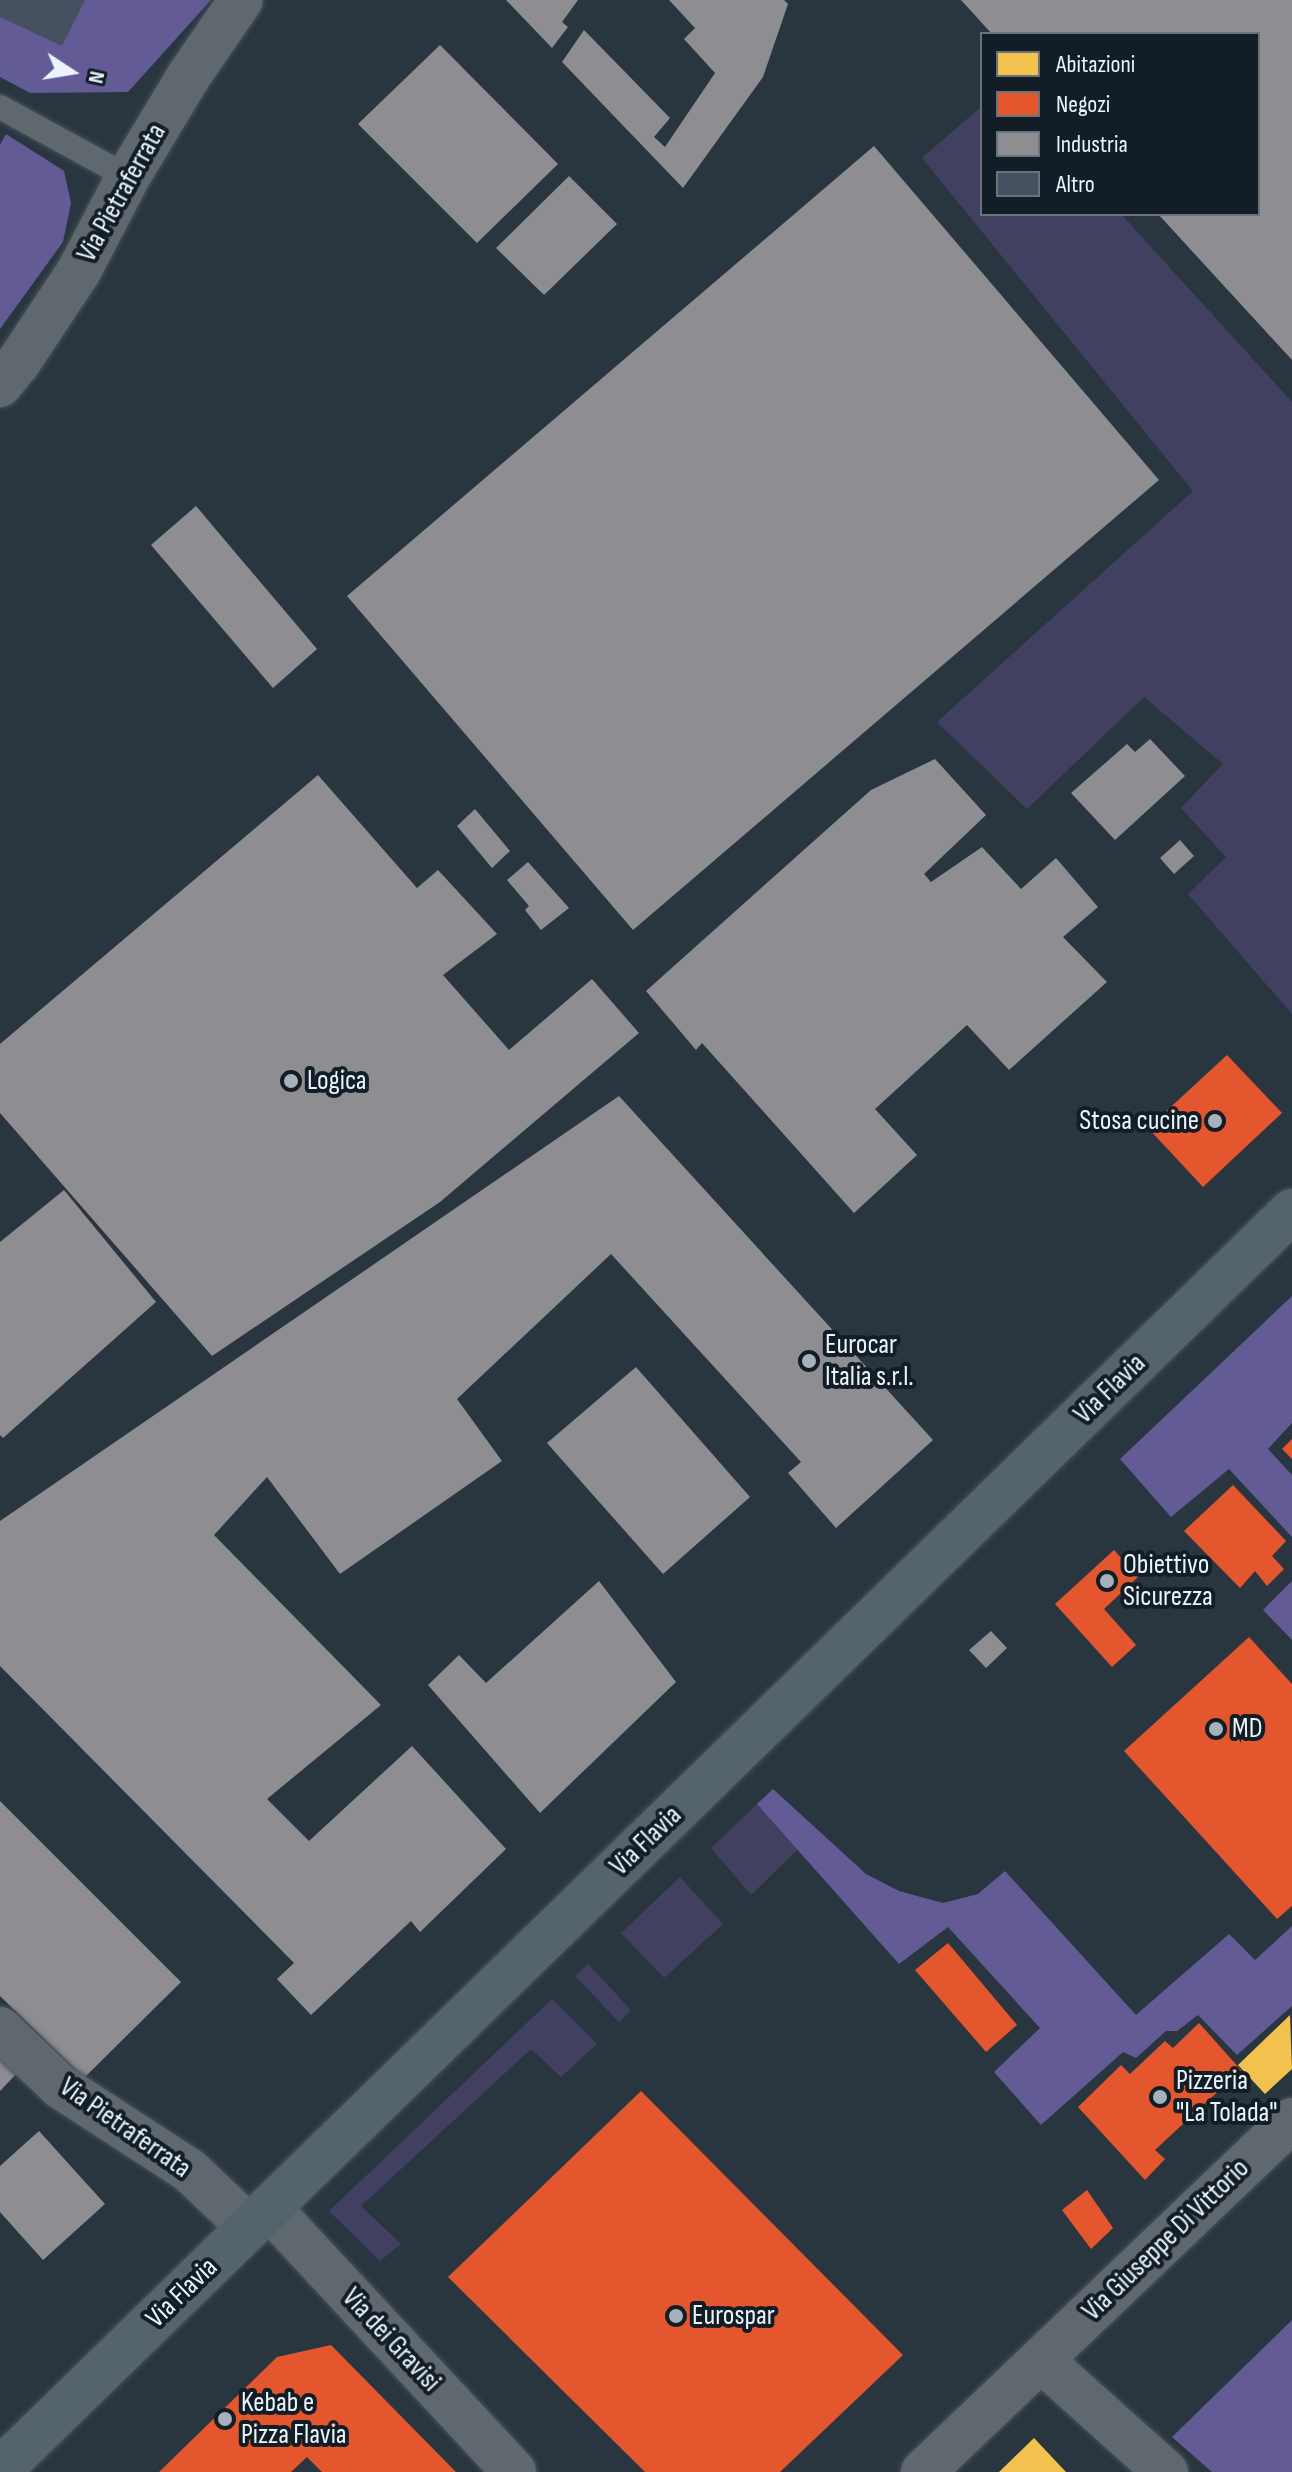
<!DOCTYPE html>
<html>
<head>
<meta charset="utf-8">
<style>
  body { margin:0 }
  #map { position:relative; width:1292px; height:2472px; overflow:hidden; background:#293640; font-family:"Sofia Sans Condensed",sans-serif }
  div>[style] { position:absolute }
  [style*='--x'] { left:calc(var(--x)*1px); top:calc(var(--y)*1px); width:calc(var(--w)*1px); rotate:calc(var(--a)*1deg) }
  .green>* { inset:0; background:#424061 }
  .forest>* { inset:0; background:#625b95 }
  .homes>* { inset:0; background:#f2c14e }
  .shops>* { inset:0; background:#e4572e }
  .industry>* { inset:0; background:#8d8d92 }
  .building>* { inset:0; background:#465060 }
  .roads { filter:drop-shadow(0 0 2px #475159) drop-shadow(0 0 2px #475159) }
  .lane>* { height:24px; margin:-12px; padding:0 12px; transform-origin:12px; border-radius:12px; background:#5f676f }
  .street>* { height:44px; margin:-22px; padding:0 22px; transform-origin:22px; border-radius:22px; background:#5f676f }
  .primary>* { height:44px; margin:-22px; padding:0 22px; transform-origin:22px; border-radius:22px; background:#55646c }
  .dots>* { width:22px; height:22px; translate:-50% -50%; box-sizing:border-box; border:4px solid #131d25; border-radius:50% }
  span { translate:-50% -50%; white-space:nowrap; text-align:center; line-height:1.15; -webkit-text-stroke:8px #131d25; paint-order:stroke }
  .street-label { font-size:28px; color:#e9f4fd }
  .poi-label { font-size:28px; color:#e9f4fd }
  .left { translate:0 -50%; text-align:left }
  .right { translate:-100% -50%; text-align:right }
  .legend { position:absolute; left:980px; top:32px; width:280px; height:184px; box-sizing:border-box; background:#131d25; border:2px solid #69737b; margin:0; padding:10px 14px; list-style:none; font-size:24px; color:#e9f4fd }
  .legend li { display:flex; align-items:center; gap:16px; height:40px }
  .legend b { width:40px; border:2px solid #69737b }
  .north { position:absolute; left:32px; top:32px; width:80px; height:80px; -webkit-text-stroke:6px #131d25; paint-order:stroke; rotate:102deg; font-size:22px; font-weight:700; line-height:32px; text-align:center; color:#e9f4fd }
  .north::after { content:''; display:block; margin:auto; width:28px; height:36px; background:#e9f4fd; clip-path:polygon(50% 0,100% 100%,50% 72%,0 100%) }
</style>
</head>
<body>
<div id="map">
  <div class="green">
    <div style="clip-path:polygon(982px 106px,982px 214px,1121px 214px,1292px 402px,1292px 1014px,1188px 894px,1226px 857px,1181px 808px,1223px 764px,1144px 697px,1027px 809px,937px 722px,1193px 491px,922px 158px)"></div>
    <div style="clip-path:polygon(757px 1804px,798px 1849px,751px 1895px,711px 1848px)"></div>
    <div style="clip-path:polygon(680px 1877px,723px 1924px,664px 1978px,621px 1933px)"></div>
    <div style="clip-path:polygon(588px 1964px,631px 2010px,619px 2022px,575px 1976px)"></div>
    <div style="clip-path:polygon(552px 1999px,597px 2044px,561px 2077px,531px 2049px,361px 2206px,401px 2244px,380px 2261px,329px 2211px)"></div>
  </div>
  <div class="forest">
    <div style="clip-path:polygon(0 0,211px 0,128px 92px,30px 93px,0 77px)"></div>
    <div style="clip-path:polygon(6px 134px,64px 171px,71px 203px,63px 242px,0 329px,0 145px)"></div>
    <div style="clip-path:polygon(1292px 1296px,1292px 1423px,1268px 1449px,1292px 1475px,1292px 1537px,1229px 1469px,1171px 1517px,1120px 1459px)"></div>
    <div style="clip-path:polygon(1292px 1581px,1292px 1640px,1263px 1610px)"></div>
    <div style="clip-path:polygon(773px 1789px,866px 1874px,899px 1891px,943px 1903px,978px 1894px,1005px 1871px,1136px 2015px,1229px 1934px,1255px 1960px,1292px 1926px,1292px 2006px,1237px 2055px,1198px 2015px,1177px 2031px,1166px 2031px,1136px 2058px,1123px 2052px,1041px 2125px,994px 2072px,1040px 2028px,948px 1927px,899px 1964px,757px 1804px)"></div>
    <div style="clip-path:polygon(1292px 2320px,1292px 2472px,1212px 2472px,1172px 2437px)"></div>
  </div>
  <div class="homes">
    <div style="clip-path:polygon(1290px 2015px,1292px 2069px,1265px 2094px,1238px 2065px)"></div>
    <div style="clip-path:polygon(1034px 2438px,1066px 2472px,999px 2472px)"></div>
  </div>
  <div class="shops">
    <div style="clip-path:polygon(1227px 1055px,1282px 1113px,1203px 1187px,1148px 1128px)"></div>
    <div style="clip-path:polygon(1292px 1439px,1292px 1459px,1282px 1449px)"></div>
    <div style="clip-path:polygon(1233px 1485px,1286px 1541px,1272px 1556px,1284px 1569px,1267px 1586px,1255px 1571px,1240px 1588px,1184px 1531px)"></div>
    <div style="clip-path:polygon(1114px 1550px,1138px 1577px,1104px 1609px,1136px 1645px,1112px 1667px,1055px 1604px)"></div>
    <div style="clip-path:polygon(1249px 1637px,1292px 1684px,1292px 1906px,1277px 1919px,1124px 1751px)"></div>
    <div style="clip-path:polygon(948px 1943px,1017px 2025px,986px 2052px,915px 1970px)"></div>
    <div style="clip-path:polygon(1199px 2023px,1241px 2070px,1155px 2150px,1165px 2159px,1145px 2180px,1078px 2107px,1121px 2065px,1130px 2074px,1165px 2041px,1173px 2048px)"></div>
    <div style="clip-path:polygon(641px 2091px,903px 2355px,780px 2472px,645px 2472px,448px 2277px)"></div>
    <div style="clip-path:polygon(1087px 2190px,1113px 2228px,1091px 2249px,1062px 2210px)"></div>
    <div style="clip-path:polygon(331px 2345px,456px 2472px,322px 2472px,307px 2457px,291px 2472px,159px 2472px,277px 2357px)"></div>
  </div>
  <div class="industry">
    <div style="clip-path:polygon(506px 0,578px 0,562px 22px,568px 27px,552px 48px)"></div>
    <div style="clip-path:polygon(669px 0,784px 0,788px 4px,763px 77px,683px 188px,562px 62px,584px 30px,670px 118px,654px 137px,665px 147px,715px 73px,684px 39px,695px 28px)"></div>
    <div style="clip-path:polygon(961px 0,1292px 0,1292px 360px,1158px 214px,1258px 214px,1258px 34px,992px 34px)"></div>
    <div style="clip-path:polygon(440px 45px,558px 164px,477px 243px,358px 124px)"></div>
    <div style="clip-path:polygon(874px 146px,1159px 480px,633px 930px,347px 596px)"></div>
    <div style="clip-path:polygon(569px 176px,617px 224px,544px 295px,496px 248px)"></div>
    <div style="clip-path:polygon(196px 506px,317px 649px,273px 688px,151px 545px)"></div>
    <div style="clip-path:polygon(1150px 739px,1185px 776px,1115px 840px,1071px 793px,1127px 744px,1135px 752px)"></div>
    <div style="clip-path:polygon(935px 759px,986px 815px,924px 874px,931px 882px,982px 847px,1021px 889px,1056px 858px,1098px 907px,1063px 937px,1107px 982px,1009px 1070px,967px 1025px,875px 1109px,917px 1155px,854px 1213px,702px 1043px,696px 1050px,646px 991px,871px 790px)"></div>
    <div style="clip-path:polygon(318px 775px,417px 888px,438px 870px,497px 934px,443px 975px,509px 1050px,592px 979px,639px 1033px,440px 1202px,212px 1356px,0 1113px,0 1044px)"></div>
    <div style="clip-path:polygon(475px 809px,510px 851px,492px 868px,457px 826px)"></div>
    <div style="clip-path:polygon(1180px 840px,1194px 856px,1174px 874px,1160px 858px)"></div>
    <div style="clip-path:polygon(528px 862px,569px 908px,541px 930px,525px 910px,529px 906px,507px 880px)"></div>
    <div style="clip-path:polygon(619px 1096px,933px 1440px,836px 1528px,788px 1473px,801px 1462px,611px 1254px,457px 1399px,502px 1461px,340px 1574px,267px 1477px,214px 1535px,381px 1705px,267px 1799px,309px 1841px,412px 1746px,506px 1849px,420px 1932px,411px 1921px,311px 2015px,277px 1979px,294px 1963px,0 1666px,0 1521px)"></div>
    <div style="clip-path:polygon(64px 1190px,156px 1302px,3px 1438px,0 1435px,0 1242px)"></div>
    <div style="clip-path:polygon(636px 1367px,750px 1497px,663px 1574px,547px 1443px)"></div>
    <div style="clip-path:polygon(599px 1581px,676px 1682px,540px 1813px,428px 1685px,459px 1655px,486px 1683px)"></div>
    <div style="clip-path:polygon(991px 1631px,1007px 1648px,986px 1668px,969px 1650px)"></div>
    <div style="clip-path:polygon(0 1801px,181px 1982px,84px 2078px,0 1996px)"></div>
    <div style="clip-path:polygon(0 2048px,21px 2069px,0 2091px)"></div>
    <div style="clip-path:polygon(39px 2131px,105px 2204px,43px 2260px,0 2212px,0 2166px)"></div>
  </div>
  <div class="building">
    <div style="clip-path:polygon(0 0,85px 0,62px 46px,0 17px)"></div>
  </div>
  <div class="roads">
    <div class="lane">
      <div style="--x:0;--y:107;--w:146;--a:28.7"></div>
    </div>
    <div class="street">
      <div style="--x:0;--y:385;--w:28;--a:-51"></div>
      <div style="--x:18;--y:363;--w:110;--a:-56.5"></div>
      <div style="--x:79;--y:271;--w:106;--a:-62.5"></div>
      <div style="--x:128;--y:177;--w:117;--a:-59"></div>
      <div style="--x:188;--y:77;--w:93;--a:-55.5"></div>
      <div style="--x:0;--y:2029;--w:84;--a:43.6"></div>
      <div style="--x:61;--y:2087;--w:153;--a:33"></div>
      <div style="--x:189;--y:2170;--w:83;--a:43.5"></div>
      <div style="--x:269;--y:2208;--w:360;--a:47.1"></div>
      <div style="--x:1041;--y:2360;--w:168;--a:41.9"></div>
      <div style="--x:923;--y:2472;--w:510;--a:-43.65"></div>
    </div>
    <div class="primary">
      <div style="--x:0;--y:2470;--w:1804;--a:-44.26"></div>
    </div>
  </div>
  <div class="dots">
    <div style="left:291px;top:1081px;background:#a6b2bb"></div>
    <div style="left:1215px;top:1121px;background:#a6b2bb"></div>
    <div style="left:809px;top:1361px;background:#a6b2bb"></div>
    <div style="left:1107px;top:1581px;background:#a6b2bb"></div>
    <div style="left:1216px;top:1729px;background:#a6b2bb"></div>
    <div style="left:1160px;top:2097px;background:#a6b2bb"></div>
    <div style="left:676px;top:2316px;background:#a6b2bb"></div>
    <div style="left:225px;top:2419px;background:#a6b2bb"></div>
  </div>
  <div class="street-label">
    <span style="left:122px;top:193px;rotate:-61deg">Via Pietraferrata</span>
    <span style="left:1110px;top:1389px;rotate:-44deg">Via Flavia</span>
    <span style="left:646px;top:1841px;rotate:-44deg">Via Flavia</span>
    <span style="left:125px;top:2128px;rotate:35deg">Via Pietraferrata</span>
    <span style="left:1166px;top:2240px;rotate:-44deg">Via Giuseppe Di Vittorio</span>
    <span style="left:182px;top:2293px;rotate:-44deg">Via Flavia</span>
    <span style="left:391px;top:2340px;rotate:47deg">Via dei Gravisi</span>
  </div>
  <div class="poi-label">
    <span class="left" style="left:307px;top:1081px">Logica</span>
    <span class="right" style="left:1199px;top:1121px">Stosa cucine</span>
    <span class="left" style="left:825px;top:1361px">Eurocar<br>Italia s.r.l.</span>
    <span class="left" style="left:1123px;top:1581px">Obiettivo<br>Sicurezza</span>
    <span class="left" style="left:1232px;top:1729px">MD</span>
    <span class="left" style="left:1176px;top:2097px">Pizzeria<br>"La Tolada"</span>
    <span class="left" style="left:692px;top:2316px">Eurospar</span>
    <span class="left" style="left:241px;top:2419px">Kebab e<br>Pizza Flavia</span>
  </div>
  <ul class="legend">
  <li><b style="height:22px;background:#f2c14e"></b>Abitazioni</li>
  <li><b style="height:22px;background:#e4572e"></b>Negozi</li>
  <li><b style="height:22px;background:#8d8d92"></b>Industria</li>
  <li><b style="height:22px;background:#465060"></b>Altro</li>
  </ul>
  <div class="north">N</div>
</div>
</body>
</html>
